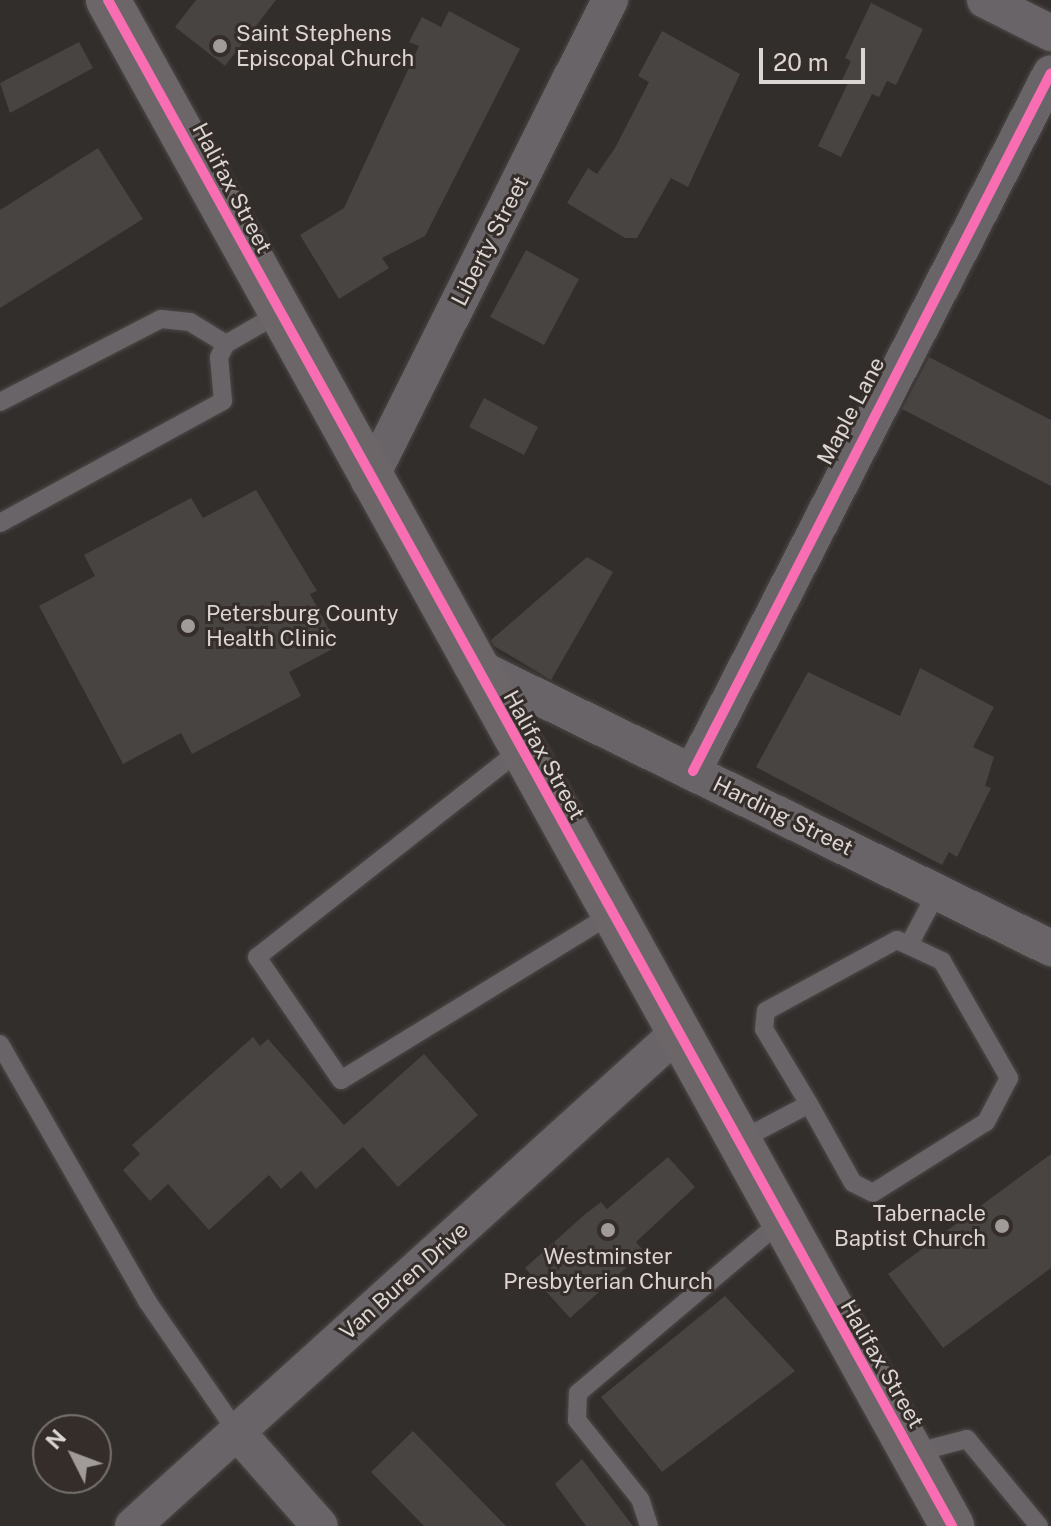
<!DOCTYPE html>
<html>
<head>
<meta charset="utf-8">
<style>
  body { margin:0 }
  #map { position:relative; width:1051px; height:1526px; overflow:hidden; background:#322e2c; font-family:"Public Sans",sans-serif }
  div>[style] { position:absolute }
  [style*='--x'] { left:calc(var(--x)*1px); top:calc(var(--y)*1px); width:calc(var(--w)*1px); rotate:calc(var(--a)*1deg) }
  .building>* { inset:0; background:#474442 }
  .roads { filter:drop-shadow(0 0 2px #4c4948) drop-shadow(0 0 2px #4c4948) }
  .lane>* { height:18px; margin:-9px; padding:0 9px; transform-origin:9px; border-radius:9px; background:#696467 }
  .street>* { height:36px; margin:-18px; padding:0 18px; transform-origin:18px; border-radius:18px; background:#696467 }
  .secondary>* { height:44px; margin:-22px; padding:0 22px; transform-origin:22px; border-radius:22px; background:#6c6668 }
  .cycleway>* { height:10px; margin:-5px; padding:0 5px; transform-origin:5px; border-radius:5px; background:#f96db3 }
  .dots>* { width:22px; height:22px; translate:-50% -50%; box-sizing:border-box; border:4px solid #352d29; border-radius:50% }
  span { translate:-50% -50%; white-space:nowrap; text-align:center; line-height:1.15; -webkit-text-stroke:6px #352d29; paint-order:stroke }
  .poi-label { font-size:22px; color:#dbd6d3 }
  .left { translate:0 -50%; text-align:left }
  .right { translate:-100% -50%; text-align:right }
  .street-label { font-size:22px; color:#dbd6d3 }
  .north { position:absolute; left:32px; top:1414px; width:80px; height:80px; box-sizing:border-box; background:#352d29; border:2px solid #77716d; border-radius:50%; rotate:312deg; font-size:22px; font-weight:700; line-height:32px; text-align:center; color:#dbd6d3 }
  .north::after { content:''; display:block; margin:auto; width:28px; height:36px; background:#a09b99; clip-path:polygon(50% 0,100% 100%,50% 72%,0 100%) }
  .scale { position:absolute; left:759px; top:48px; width:106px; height:36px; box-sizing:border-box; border:4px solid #dbd6d3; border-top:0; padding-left:10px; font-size:24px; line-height:28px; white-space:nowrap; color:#dbd6d3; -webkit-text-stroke:6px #352d29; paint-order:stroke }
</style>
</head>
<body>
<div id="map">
  <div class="building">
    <div style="clip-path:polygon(196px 0,276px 0,225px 66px,175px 27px)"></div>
    <div style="clip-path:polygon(871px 3px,923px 29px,896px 85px,887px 81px,879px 97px,872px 94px,841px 157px,818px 146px,848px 83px,842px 80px,851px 61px,845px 58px)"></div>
    <div style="clip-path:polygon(449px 11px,520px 49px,425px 236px,382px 258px,389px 268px,339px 299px,300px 235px,344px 208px,419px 46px,409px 42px,422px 17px,441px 27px)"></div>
    <div style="clip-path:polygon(662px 31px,740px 74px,688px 187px,671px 178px,637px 238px,625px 238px,567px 203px,588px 168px,597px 174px,615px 148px,649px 82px,638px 76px)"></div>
    <div style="clip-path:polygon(79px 42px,93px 68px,10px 113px,0 83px)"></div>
    <div style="clip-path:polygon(98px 148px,143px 219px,0 308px,0 210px)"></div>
    <div style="clip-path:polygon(526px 250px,579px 279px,544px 345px,490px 317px)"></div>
    <div style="clip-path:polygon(929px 357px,1051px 420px,1051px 486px,902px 409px)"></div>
    <div style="clip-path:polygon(484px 398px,538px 427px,524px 455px,469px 427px)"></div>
    <div style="clip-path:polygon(256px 490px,317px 591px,310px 594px,338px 646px,289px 672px,301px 696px,192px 754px,181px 733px,123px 764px,39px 606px,95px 576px,84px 555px,191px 498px,203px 518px)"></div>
    <div style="clip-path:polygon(587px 557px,613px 572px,551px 680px,494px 646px,491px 640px)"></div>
    <div style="clip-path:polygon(920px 668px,994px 707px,973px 747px,994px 757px,985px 786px,991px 788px,957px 857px,949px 852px,942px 865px,756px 767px,808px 672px,900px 716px)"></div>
    <div style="clip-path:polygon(253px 1037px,260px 1046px,268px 1039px,344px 1125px,424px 1054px,478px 1115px,398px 1187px,363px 1147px,316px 1189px,301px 1171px,281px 1189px,269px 1175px,209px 1230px,168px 1184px,150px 1201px,123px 1170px,140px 1154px,132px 1145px)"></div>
    <div style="clip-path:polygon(1051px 1154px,1051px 1268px,943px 1348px,888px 1274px)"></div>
    <div style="clip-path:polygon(668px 1157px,695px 1187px,636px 1242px,642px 1249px,628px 1266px,570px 1318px,525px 1268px,583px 1216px,601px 1202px,607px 1209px)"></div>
    <div style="clip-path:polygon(725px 1296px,795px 1371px,662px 1472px,601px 1397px)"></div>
    <div style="clip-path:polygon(413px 1431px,506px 1526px,424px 1526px,371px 1472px)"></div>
    <div style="clip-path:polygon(582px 1459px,633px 1526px,586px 1526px,555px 1484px)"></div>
  </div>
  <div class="roads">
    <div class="lane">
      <div style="--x:0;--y:402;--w:181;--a:-27.3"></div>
      <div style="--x:161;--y:319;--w:29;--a:6"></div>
      <div style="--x:190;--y:322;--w:42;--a:31.4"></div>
      <div style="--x:0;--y:523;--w:254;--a:-28.7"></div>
      <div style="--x:223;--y:401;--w:44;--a:-95.2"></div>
      <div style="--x:219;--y:357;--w:15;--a:-62"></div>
      <div style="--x:226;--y:344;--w:60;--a:-30"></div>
      <div style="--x:519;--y:751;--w:333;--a:141.8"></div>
      <div style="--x:257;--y:957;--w:149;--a:55.7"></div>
      <div style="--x:341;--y:1080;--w:314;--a:-31.5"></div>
      <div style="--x:911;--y:941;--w:55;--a:-62"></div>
      <div style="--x:0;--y:1044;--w:296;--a:60.2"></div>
      <div style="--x:147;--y:1301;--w:159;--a:55.5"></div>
      <div style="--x:737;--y:1142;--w:81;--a:-27.8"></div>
      <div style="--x:809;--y:1104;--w:87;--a:-121"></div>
      <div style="--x:764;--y:1029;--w:18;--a:-84"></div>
      <div style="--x:766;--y:1011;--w:149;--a:-28.5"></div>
      <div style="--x:897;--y:940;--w:50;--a:25"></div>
      <div style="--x:942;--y:961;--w:135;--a:60.2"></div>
      <div style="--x:1009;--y:1078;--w:50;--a:117.6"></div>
      <div style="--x:986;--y:1122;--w:133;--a:147.9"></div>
      <div style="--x:873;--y:1193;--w:22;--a:-153"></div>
      <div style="--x:853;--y:1183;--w:90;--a:-119.1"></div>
      <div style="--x:910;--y:1454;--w:59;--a:-14.7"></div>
      <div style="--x:967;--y:1439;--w:113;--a:50.4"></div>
      <div style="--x:649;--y:1526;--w:28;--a:-108"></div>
      <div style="--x:640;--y:1499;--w:101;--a:-128.6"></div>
      <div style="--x:577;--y:1420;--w:27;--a:-88"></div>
      <div style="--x:578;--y:1393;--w:263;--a:-40.2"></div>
    </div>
    <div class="street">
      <div style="--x:985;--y:0;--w:74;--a:26.6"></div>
      <div style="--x:369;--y:481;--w:538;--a:-63.39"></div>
      <div style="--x:471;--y:664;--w:646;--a:26.09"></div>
      <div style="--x:693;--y:771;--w:784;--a:-62.85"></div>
      <div style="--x:237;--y:1432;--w:125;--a:48.6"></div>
      <div style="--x:133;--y:1526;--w:731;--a:-42.17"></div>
    </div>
    <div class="secondary">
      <div style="--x:108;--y:0;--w:1744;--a:61.05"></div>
    </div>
  </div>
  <div class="cycleway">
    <div style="--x:108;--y:0;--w:1744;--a:61.05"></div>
    <div style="--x:693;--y:771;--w:784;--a:-62.85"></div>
  </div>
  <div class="dots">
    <div style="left:220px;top:46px;background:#a09b99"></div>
    <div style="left:188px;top:626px;background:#a09b99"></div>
    <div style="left:1002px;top:1226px;background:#a09b99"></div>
    <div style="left:608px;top:1230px;background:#a09b99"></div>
  </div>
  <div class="poi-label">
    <span class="left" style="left:236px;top:46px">Saint Stephens<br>Episcopal Church</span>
    <span class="left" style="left:206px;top:626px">Petersburg County<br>Health Clinic</span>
    <span class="right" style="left:986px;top:1226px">Tabernacle<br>Baptist Church</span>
    <span style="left:608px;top:1269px">Westminster<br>Presbyterian Church</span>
  </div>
  <div class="street-label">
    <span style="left:232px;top:188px;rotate:62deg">Halifax Street</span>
    <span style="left:490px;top:241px;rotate:-63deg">Liberty Street</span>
    <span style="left:851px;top:411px;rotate:-62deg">Maple Lane</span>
    <span style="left:544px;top:755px;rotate:61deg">Halifax Street</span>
    <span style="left:783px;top:816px;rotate:26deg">Harding Street</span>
    <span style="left:404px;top:1281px;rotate:-42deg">Van Buren Drive</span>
    <span style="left:882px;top:1364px;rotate:60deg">Halifax Street</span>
  </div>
  <div class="north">N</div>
  <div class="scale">20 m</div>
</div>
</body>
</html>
